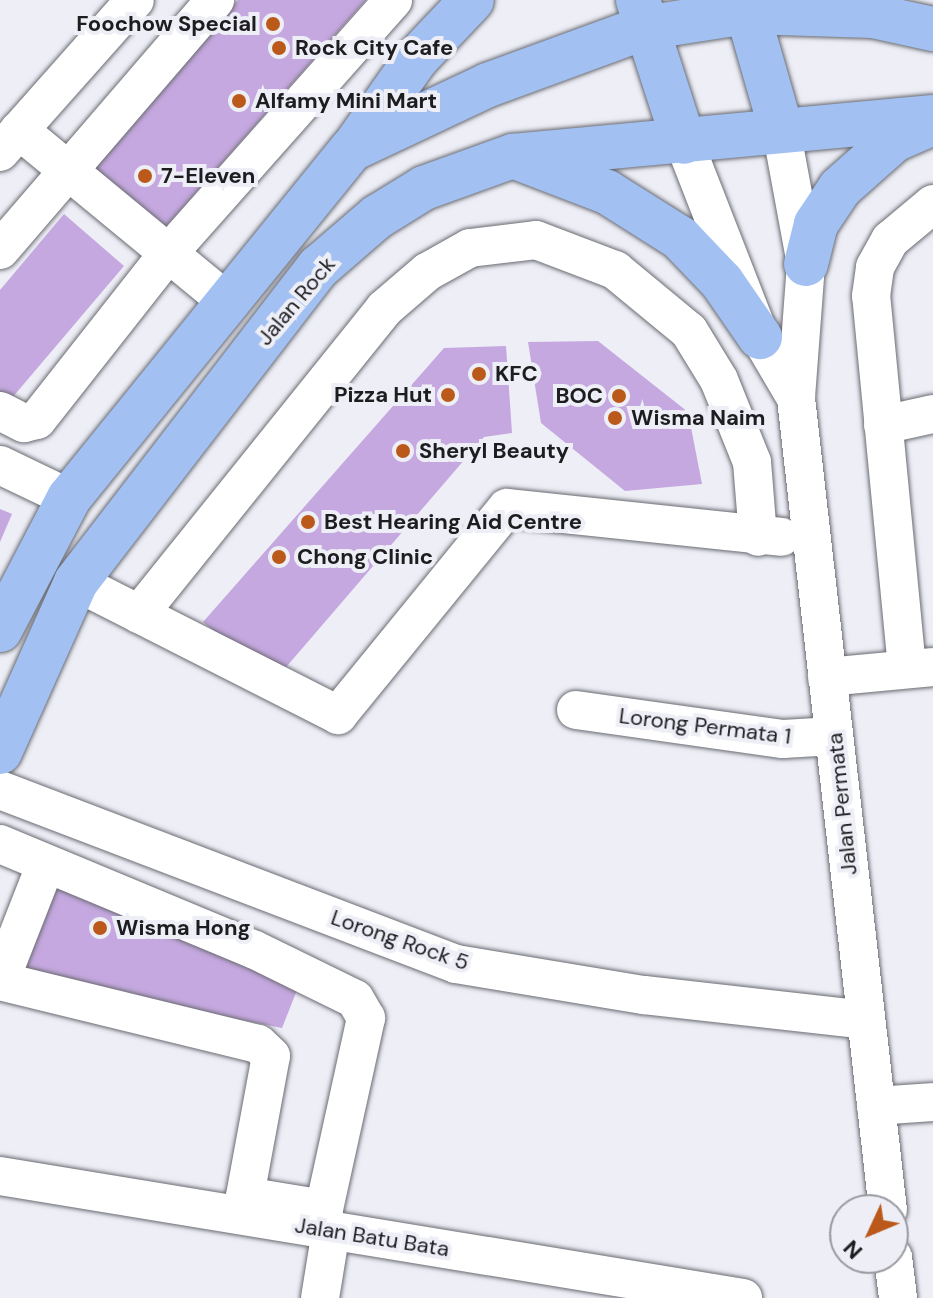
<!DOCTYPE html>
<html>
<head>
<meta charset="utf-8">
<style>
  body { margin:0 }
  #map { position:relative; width:933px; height:1298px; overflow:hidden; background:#edeef6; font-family:"DM Sans",sans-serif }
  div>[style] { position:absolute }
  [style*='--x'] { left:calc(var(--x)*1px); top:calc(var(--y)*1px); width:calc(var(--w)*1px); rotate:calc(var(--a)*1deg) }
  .building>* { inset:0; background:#c5a8df }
  .roads { filter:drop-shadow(0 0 2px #6a6b72) drop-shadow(0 0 2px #6a6b72) }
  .minor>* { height:38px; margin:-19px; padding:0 19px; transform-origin:19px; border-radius:19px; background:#fff }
  .major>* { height:44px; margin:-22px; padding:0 22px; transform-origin:22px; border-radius:22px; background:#a2c1f2 }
  .dots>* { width:22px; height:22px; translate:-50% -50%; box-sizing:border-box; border:4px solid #edeef6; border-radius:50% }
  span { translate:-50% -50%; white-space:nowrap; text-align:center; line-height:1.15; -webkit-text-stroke:8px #edeef6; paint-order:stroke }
  .poi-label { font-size:22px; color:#1d1d20; font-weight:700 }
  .right { translate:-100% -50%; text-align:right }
  .left { translate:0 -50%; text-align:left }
  .street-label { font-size:22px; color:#1d1d20 }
  .north { position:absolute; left:829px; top:1194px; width:80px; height:80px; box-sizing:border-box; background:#edeef6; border:2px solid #9a9aa0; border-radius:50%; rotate:226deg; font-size:22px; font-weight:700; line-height:32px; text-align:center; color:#1d1d20 }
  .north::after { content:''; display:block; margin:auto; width:28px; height:36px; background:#bb591a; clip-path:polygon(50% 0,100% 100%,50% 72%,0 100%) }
</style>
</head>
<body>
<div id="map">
  <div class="building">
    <div style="clip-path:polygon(238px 0,366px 0,164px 229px,92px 165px)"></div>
    <div style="clip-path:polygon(64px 214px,124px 266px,6px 405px,0 400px,0 290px)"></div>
    <div style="clip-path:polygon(598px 341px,688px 412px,702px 484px,625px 491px,541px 423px,528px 342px)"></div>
    <div style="clip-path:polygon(506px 346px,512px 433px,484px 437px,275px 680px,203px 622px,444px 348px)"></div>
    <div style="clip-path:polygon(0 509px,12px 514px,0 542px)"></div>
    <div style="clip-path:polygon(48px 879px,299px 985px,282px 1028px,24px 977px)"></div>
  </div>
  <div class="roads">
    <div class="minor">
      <div style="--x:781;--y:129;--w:137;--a:79.5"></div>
      <div style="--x:806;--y:264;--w:134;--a:94.3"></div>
      <div style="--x:796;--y:398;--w:817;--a:83.54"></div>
      <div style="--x:19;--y:130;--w:267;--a:39.5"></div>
      <div style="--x:684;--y:142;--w:209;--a:68.7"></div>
      <div style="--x:760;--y:337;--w:71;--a:59.5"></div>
      <div style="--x:0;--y:152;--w:203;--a:-48.4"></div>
      <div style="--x:0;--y:250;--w:330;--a:-49.3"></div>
      <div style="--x:0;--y:411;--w:27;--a:27"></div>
      <div style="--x:24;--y:423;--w:13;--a:-13"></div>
      <div style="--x:37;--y:420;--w:209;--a:-51.8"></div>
      <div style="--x:166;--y:256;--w:342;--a:-48.4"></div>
      <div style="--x:883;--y:425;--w:51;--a:-12.4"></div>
      <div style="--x:0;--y:465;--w:76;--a:25.6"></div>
      <div style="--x:76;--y:582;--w:294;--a:26.9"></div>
      <div style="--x:338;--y:715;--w:267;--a:-50.8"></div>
      <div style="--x:507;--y:508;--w:276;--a:6"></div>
      <div style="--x:139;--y:614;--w:391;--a:-51.2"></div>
      <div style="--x:384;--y:309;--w:57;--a:-40.7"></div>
      <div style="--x:427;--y:272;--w:49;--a:-29.2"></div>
      <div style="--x:470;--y:248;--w:66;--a:-6.9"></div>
      <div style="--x:536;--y:240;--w:85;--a:20.8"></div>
      <div style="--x:615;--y:270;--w:96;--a:39.5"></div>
      <div style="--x:689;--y:331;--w:57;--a:58.5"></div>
      <div style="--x:719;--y:380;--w:88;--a:68.1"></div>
      <div style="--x:752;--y:462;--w:75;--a:85.4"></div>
      <div style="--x:907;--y:668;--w:374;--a:-95.5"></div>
      <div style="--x:871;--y:296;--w:29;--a:-82"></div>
      <div style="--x:875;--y:267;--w:31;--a:-61"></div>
      <div style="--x:890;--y:240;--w:56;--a:-39.9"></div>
      <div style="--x:827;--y:677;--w:105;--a:-5.4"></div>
      <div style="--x:576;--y:710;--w:209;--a:8"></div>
      <div style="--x:783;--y:739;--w:51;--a:-3.4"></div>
      <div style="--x:0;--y:790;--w:488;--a:20.9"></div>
      <div style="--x:456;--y:964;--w:191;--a:9.4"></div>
      <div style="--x:644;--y:995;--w:223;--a:6.4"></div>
      <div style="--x:0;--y:844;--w:276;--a:22.6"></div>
      <div style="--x:255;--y:950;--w:111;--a:26.1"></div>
      <div style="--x:355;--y:999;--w:22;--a:60"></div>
      <div style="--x:366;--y:1018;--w:196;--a:102.4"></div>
      <div style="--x:324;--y:1209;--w:80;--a:-170.7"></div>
      <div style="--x:245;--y:1196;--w:142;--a:-79.5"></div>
      <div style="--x:271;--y:1056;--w:18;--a:-137"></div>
      <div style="--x:258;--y:1044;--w:266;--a:-166.3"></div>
      <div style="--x:0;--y:981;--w:123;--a:-68.6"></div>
      <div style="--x:876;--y:1106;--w:57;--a:-4"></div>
      <div style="--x:0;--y:1176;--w:753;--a:9.32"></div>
      <div style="--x:893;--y:1257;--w:41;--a:83"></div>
      <div style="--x:320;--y:1298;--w:68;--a:-80.7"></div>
    </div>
    <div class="major">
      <div style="--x:638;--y:0;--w:149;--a:72.1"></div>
      <div style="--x:744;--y:0;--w:134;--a:74"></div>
      <div style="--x:354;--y:147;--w:108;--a:-54.8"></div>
      <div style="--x:416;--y:59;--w:81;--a:-46.5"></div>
      <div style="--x:523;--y:160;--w:90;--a:20.9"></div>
      <div style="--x:607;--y:192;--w:86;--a:32.2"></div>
      <div style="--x:680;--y:238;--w:61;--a:46.3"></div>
      <div style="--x:722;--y:282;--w:67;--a:55.4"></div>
      <div style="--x:806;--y:264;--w:41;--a:-76"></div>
      <div style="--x:816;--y:224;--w:43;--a:-56.3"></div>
      <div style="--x:840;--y:188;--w:72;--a:-41.6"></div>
      <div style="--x:894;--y:140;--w:40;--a:-23.4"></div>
      <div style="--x:0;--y:630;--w:149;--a:-62.4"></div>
      <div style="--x:69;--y:498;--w:449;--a:-51"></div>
      <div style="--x:352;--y:149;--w:150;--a:-25.2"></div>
      <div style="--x:488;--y:85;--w:166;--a:-20.1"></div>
      <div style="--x:644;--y:28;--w:104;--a:-8.8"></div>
      <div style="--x:747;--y:12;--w:126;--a:1.8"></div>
      <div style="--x:873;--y:16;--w:61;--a:12.2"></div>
      <div style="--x:0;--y:752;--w:186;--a:-65.9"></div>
      <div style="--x:76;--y:582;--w:398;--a:-52.4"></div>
      <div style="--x:319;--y:267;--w:77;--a:-40.8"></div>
      <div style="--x:377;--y:217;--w:55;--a:-31.7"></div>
      <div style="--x:424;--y:188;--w:95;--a:-19.8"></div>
      <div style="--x:513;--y:156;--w:422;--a:-5.3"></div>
    </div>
  </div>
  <div class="dots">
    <div style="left:273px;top:24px;background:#bb591a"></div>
    <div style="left:279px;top:48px;background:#bb591a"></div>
    <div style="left:239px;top:101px;background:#bb591a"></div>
    <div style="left:145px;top:176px;background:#bb591a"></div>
    <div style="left:479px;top:374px;background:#bb591a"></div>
    <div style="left:448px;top:395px;background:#bb591a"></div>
    <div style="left:619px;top:396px;background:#bb591a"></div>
    <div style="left:615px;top:418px;background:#bb591a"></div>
    <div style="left:403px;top:451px;background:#bb591a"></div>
    <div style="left:308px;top:522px;background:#bb591a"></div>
    <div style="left:279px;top:557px;background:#bb591a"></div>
    <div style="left:100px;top:928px;background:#bb591a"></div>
  </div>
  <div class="poi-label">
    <span class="right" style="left:257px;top:24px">Foochow Special</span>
    <span class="left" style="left:295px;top:48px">Rock City Cafe</span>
    <span class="left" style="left:255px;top:101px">Alfamy Mini Mart</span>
    <span class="left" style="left:161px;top:176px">7-Eleven</span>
    <span class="left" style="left:495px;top:374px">KFC</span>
    <span class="right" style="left:432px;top:395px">Pizza Hut</span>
    <span class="right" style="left:603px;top:396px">BOC</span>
    <span class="left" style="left:631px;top:418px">Wisma Naim</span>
    <span class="left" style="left:419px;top:451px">Sheryl Beauty</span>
    <span class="left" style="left:324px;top:522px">Best Hearing Aid Centre</span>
    <span class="left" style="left:297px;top:557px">Chong Clinic</span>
    <span class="left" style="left:116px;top:928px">Wisma Hong</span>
  </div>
  <div class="street-label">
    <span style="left:296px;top:301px;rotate:-50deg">Jalan Rock</span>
    <span style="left:705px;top:726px;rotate:7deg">Lorong Permata 1</span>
    <span style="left:842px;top:804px;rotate:-96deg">Jalan Permata</span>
    <span style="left:400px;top:940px;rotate:19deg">Lorong Rock 5</span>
    <span style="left:372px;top:1237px;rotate:9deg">Jalan Batu Bata</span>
  </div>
  <div class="north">N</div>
</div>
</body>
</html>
